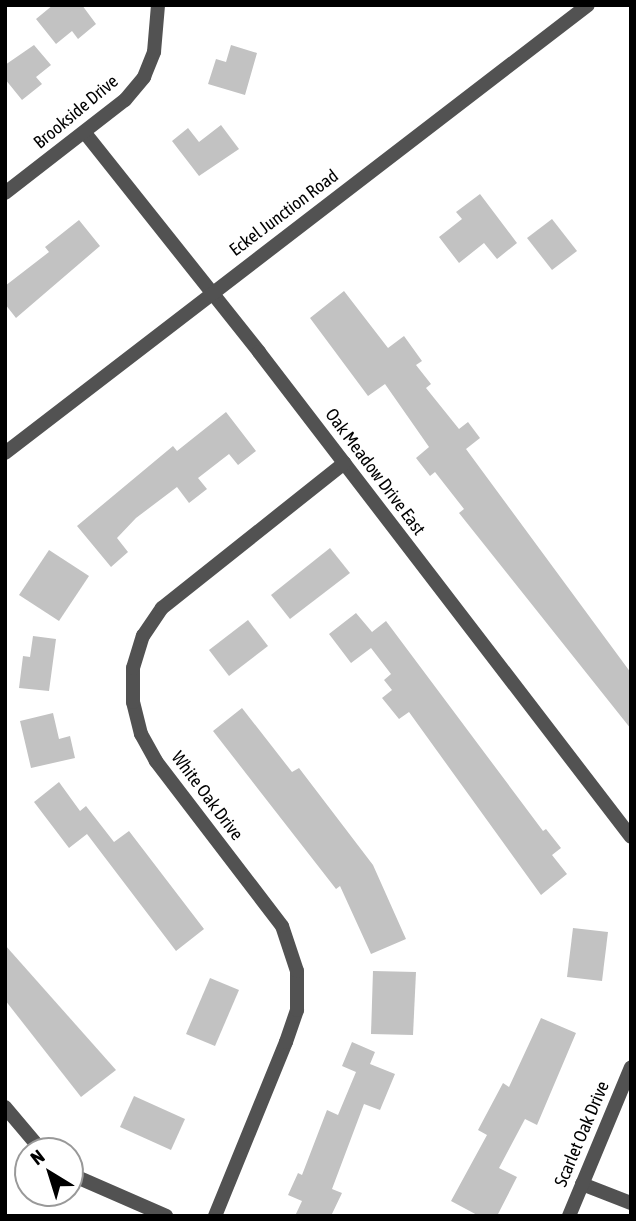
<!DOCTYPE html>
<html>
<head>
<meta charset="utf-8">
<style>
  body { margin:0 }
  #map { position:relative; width:636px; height:1221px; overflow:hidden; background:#fff; font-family:"Asap Condensed",sans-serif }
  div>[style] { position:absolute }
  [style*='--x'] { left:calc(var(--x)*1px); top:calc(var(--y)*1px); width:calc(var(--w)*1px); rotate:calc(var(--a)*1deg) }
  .building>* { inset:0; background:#c2c2c2 }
  .minor>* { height:14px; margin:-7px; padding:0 7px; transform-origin:7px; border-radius:7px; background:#525252 }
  span { translate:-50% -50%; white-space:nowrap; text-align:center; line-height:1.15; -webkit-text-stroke:7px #fff; paint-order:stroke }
  .street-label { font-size:18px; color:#000 }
  .frame { position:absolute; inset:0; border:7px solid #000; pointer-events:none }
  .north { position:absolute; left:14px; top:1137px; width:70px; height:70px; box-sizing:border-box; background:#fff; border:2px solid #999; border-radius:50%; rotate:322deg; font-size:19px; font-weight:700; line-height:28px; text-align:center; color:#000 }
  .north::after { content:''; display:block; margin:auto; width:24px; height:32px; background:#000; clip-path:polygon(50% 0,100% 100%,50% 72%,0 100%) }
</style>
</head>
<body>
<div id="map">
  <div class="building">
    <div style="clip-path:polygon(53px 5px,82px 5px,96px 24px,78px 39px,72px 31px,56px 44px,36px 19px)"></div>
    <div style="clip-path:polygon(34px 45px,51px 65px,36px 77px,42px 84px,22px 100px,5px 79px,5px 65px)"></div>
    <div style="clip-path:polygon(231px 45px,257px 53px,245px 95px,208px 84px,216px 59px,226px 62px)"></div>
    <div style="clip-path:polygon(221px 125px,239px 149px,199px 176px,172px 141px,188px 128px,199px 142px)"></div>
    <div style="clip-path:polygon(480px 194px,517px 243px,497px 259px,484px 243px,459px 263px,439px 237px,462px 219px,456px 212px)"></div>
    <div style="clip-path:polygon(552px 219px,577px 251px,552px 270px,527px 238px)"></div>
    <div style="clip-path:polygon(79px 220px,100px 246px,16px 318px,5px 304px,5px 286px,49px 252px,45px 247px)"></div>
    <div style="clip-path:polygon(344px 291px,388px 348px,404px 336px,422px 361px,416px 365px,431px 384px,426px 388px,459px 429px,468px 422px,480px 438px,466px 449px,631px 673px,631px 729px,459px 513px,464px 509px,435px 472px,430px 476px,416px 458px,429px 447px,385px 384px,368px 396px,310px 318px)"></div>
    <div style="clip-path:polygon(226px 412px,256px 451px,238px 465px,229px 454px,198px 478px,207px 489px,189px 503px,177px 487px,136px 518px,117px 538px,128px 552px,111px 567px,77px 526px,173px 446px,177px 451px)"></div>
    <div style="clip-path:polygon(330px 548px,350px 573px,290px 619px,271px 595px)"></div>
    <div style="clip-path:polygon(49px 550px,89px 576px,59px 621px,19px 595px)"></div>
    <div style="clip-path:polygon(356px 613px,372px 632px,386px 621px,543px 831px,546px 829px,561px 848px,552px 855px,567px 874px,541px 895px,409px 712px,399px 719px,382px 698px,392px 690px,384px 680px,391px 674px,371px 648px,351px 663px,329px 634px)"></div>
    <div style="clip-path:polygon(248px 620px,268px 646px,229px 676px,209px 650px)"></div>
    <div style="clip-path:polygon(33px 636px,56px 639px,49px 691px,19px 688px,23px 656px,30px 657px)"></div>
    <div style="clip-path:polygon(242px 708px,292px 772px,299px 768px,373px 865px,406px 939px,371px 954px,340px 886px,336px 889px,213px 731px)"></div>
    <div style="clip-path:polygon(53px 713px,59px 739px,70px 736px,75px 758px,31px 768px,20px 721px)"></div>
    <div style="clip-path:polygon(59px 782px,80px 811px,86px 806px,114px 842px,129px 831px,204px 929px,176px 951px,87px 834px,69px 848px,34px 802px)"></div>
    <div style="clip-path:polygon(573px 928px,608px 932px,602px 981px,567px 977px)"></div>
    <div style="clip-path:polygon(5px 945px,116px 1070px,81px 1097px,5px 1000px)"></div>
    <div style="clip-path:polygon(373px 971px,416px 972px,413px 1035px,371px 1034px)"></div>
    <div style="clip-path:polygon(210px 978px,239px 990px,215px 1046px,186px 1034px)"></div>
    <div style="clip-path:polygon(541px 1018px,576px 1033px,537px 1125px,525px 1119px,499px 1168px,517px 1177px,497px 1216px,479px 1216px,451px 1201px,487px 1135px,478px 1130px,503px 1083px,509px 1087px)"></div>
    <div style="clip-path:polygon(352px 1042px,375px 1052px,370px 1064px,395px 1074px,380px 1110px,364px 1104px,332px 1189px,342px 1193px,331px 1216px,295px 1216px,302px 1201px,288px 1195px,298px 1173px,302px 1175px,327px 1110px,338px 1115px,356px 1072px,342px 1066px)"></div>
    <div style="clip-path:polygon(134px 1096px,185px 1119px,171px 1150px,120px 1127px)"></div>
  </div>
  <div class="minor">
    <div style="--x:85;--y:133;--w:280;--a:51.5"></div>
    <div style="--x:259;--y:352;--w:611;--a:52.51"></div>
    <div style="--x:5;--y:193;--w:152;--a:-37.8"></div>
    <div style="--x:125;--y:100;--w:30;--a:-50"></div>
    <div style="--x:144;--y:77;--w:27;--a:-68"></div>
    <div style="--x:154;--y:52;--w:47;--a:-85.1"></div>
    <div style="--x:5;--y:453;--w:735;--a:-37.54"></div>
    <div style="--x:5;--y:1107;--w:57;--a:49.9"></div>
    <div style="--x:70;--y:1174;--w:105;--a:23.6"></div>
    <div style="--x:582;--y:1184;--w:53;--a:21.2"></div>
    <div style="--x:215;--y:1216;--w:188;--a:-67.8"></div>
    <div style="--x:286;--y:1042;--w:34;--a:-71"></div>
    <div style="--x:297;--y:1010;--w:39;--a:-90"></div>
    <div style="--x:297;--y:971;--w:47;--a:-108.4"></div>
    <div style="--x:282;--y:926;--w:208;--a:-127.4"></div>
    <div style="--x:156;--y:761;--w:31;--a:-119"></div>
    <div style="--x:141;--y:734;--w:33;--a:-104"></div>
    <div style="--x:133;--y:702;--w:34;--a:-90"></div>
    <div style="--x:133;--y:668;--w:34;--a:-73"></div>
    <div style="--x:143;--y:636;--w:34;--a:-56"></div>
    <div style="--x:162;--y:608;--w:233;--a:-38.5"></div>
    <div style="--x:569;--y:1216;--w:161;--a:-67.4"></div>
  </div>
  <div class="street-label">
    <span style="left:76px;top:112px;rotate:-40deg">Brookside Drive</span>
    <span style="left:284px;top:213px;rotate:-37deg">Eckel Junction Road</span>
    <span style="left:375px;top:472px;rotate:53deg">Oak Meadow Drive East</span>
    <span style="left:207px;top:796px;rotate:53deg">White Oak Drive</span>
    <span style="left:582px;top:1134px;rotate:-67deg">Scarlet Oak Drive</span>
  </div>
  <div class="frame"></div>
  <div class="north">N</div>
</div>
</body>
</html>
